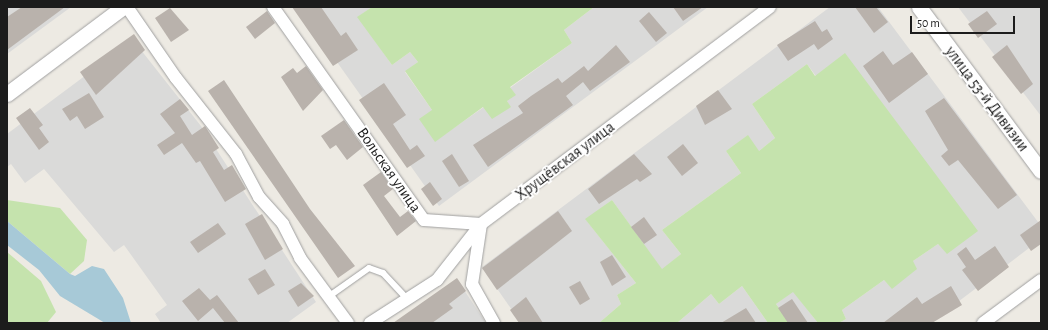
<!DOCTYPE html>
<html>
<head>
<meta charset="utf-8">
<style>
  body { margin:0 }
  #map { position:relative; width:1048px; height:330px; overflow:hidden; background:#edeae3; font-family:"Alegreya Sans",sans-serif }
  div>[style] { position:absolute }
  [style*='--x'] { left:calc(var(--x)*1px); top:calc(var(--y)*1px); width:calc(var(--w)*1px); rotate:calc(var(--a)*1deg) }
  .residential>* { inset:0; background:#dadad9 }
  .grass>* { inset:0; background:#c5e3ad }
  .water>* { inset:0; background:#a7c9d7 }
  .building>* { inset:0; background:#b9b2ac }
  .roads { filter:drop-shadow(0 0 1px #a0a0a0) drop-shadow(0 0 1px #a0a0a0) }
  .service>* { height:6px; margin:-3px; padding:0 3px; transform-origin:3px; border-radius:3px; background:#fff }
  .minor>* { height:12px; margin:-6px; padding:0 6px; transform-origin:6px; border-radius:6px; background:#fff }
  .tertiary>* { height:15px; margin:-7.5px; padding:0 7.5px; transform-origin:7.5px; border-radius:7.5px; background:#fff }
  span { translate:-50% -50%; white-space:nowrap; text-align:center; line-height:1.15; -webkit-text-stroke:4px #fff; paint-order:stroke }
  .street-label { font-size:16px; color:#1c1c1c }
  .frame { position:absolute; inset:0; border:8px solid #1c1c1c; pointer-events:none }
  .scale { position:absolute; left:910px; top:16px; width:105px; height:18px; box-sizing:border-box; border:2px solid #1c1c1c; border-top:0; padding-left:5px; font-size:12px; line-height:14px; white-space:nowrap; color:#1c1c1c; -webkit-text-stroke:3px #fff; paint-order:stroke }
</style>
</head>
<body>
<div id="map">
  <div class="residential">
    <div style="clip-path:polygon(7px 7px,71px 7px,7px 54px)"></div>
    <div style="clip-path:polygon(298px 7px,372px 7px,358px 17px,392px 65px,410px 52px,418px 62px,405px 72px,432px 110px,435px 141px,484px 107px,510px 107px,507px 101px,510px 88px,572px 43px,564px 30px,594px 7px,708px 7px,439px 206px)"></div>
    <div style="clip-path:polygon(830px 7px,878px 7px,1041px 226px,1041px 239px,930px 323px,839px 323px,846px 319px,842px 310px,884px 280px,892px 288px,913px 261px,938px 244px,948px 254px,807px 64px,752px 104px,775px 138px,759px 151px,726px 151px,741px 173px,662px 230px,681px 254px,662px 270px,612px 200px,586px 220px,636px 283px,617px 295px,621px 304px,599px 323px,521px 323px,482px 267px)"></div>
    <div style="clip-path:polygon(958px 7px,1041px 7px,1041px 116px)"></div>
    <div style="clip-path:polygon(133px 40px,201px 126px,316px 302px,287px 323px,161px 323px,155px 314px,167px 305px,124px 245px,114px 252px,44px 169px,25px 183px,11px 164px,7px 167px,7px 134px)"></div>
    <div style="clip-path:polygon(460px 284px,486px 323px,405px 323px)"></div>
    <div style="clip-path:polygon(742px 286px,768px 323px,677px 323px,711px 294px,719px 304px)"></div>
    <div style="clip-path:polygon(793px 291px,818px 323px,790px 323px,776px 304px)"></div>
  </div>
  <div class="grass">
    <div style="clip-path:polygon(372px 7px,594px 7px,564px 30px,572px 43px,510px 87px,516px 95px,507px 101px,511px 107px,492px 119px,483px 107px,435px 142px,419px 119px,432px 110px,405px 71px,418px 62px,410px 52px,392px 65px,357px 17px)"></div>
    <div style="clip-path:polygon(845px 53px,978px 231px,947px 254px,938px 244px,913px 261px,917px 269px,892px 289px,884px 280px,842px 310px,846px 319px,839px 323px,818px 323px,793px 292px,776px 304px,790px 323px,768px 323px,742px 286px,719px 304px,711px 294px,677px 323px,599px 323px,621px 304px,617px 295px,636px 283px,585px 219px,612px 200px,662px 269px,681px 254px,662px 230px,741px 173px,726px 151px,748px 135px,759px 151px,775px 138px,752px 104px,807px 64px,815px 76px)"></div>
    <div style="clip-path:polygon(7px 200px,60px 208px,87px 240px,84px 261px,70px 274px,7px 221px)"></div>
    <div style="clip-path:polygon(7px 252px,41px 281px,56px 312px,47px 323px,7px 323px)"></div>
  </div>
  <div class="water">
    <div style="clip-path:polygon(7px 221px,70px 274px,75px 276px,92px 266px,104px 269px,123px 298px,131px 323px,105px 323px,60px 296px,39px 270px,7px 245px)"></div>
  </div>
  <div class="building">
    <div style="clip-path:polygon(22px 7px,65px 7px,7px 50px,7px 17px)"></div>
    <div style="clip-path:polygon(292px 7px,321px 7px,341px 36px,346px 32px,358px 50px,333px 66px)"></div>
    <div style="clip-path:polygon(673px 7px,703px 7px,683px 21px)"></div>
    <div style="clip-path:polygon(855px 7px,876px 7px,888px 22px,874px 33px)"></div>
    <div style="clip-path:polygon(170px 8px,189px 30px,171px 42px,155px 18px)"></div>
    <div style="clip-path:polygon(267px 11px,275px 23px,255px 39px,246px 27px)"></div>
    <div style="clip-path:polygon(987px 11px,997px 24px,978px 38px,968px 24px)"></div>
    <div style="clip-path:polygon(649px 12px,667px 33px,656px 42px,639px 21px)"></div>
    <div style="clip-path:polygon(815px 21px,822px 32px,827px 29px,833px 39px,818px 50px,814px 44px,788px 61px,777px 45px)"></div>
    <div style="clip-path:polygon(134px 34px,145px 50px,96px 95px,80px 72px)"></div>
    <div style="clip-path:polygon(616px 45px,630px 62px,590px 91px,583px 82px,566px 96px,573px 105px,488px 167px,473px 145px,523px 113px,518px 106px,531px 96px,558px 78px,562px 83px,584px 66px,588px 71px)"></div>
    <div style="clip-path:polygon(1007px 45px,1033px 84px,1021px 94px,992px 57px)"></div>
    <div style="clip-path:polygon(883px 51px,893px 65px,912px 52px,928px 74px,889px 103px,863px 66px)"></div>
    <div style="clip-path:polygon(306px 66px,323px 90px,303px 111px,281px 77px,293px 68px,297px 73px)"></div>
    <div style="clip-path:polygon(224px 80px,310px 209px,355px 266px,338px 278px,208px 91px)"></div>
    <div style="clip-path:polygon(384px 83px,406px 115px,393px 124px,410px 150px,417px 145px,425px 156px,407px 168px,359px 100px)"></div>
    <div style="clip-path:polygon(718px 90px,732px 109px,705px 125px,696px 106px)"></div>
    <div style="clip-path:polygon(89px 93px,104px 117px,85px 129px,77px 116px,70px 121px,62px 109px)"></div>
    <div style="clip-path:polygon(944px 98px,1017px 195px,998px 209px,958px 160px,949px 166px,941px 156px,948px 150px,925px 111px)"></div>
    <div style="clip-path:polygon(180px 99px,189px 110px,180px 116px,192px 135px,205px 126px,219px 148px,213px 152px,224px 170px,232px 165px,246px 189px,225px 202px,200px 161px,196px 163px,182px 143px,164px 155px,157px 145px,175px 133px,160px 114px)"></div>
    <div style="clip-path:polygon(30px 108px,43px 125px,39px 128px,49px 142px,39px 150px,16px 118px)"></div>
    <div style="clip-path:polygon(344px 120px,363px 147px,347px 160px,336px 145px,330px 149px,321px 136px)"></div>
    <div style="clip-path:polygon(683px 144px,698px 163px,682px 176px,667px 157px)"></div>
    <div style="clip-path:polygon(452px 154px,469px 181px,459px 187px,442px 161px)"></div>
    <div style="clip-path:polygon(634px 154px,652px 174px,640px 182px,637px 179px,599px 204px,588px 189px)"></div>
    <div style="clip-path:polygon(381px 172px,393px 189px,384px 196px,400px 217px,408px 211px,416px 221px,397px 236px,363px 185px)"></div>
    <div style="clip-path:polygon(430px 182px,442px 199px,433px 206px,421px 189px)"></div>
    <div style="clip-path:polygon(558px 211px,572px 231px,497px 290px,482px 268px)"></div>
    <div style="clip-path:polygon(262px 214px,283px 249px,265px 260px,245px 224px)"></div>
    <div style="clip-path:polygon(644px 217px,657px 235px,644px 244px,631px 227px)"></div>
    <div style="clip-path:polygon(1041px 220px,1041px 244px,1031px 251px,1020px 235px)"></div>
    <div style="clip-path:polygon(218px 223px,226px 234px,198px 253px,190px 242px)"></div>
    <div style="clip-path:polygon(995px 246px,1009px 267px,978px 291px,962px 270px,966px 267px,957px 254px,966px 247px,975px 260px)"></div>
    <div style="clip-path:polygon(612px 255px,626px 277px,612px 286px,600px 262px)"></div>
    <div style="clip-path:polygon(265px 269px,275px 285px,258px 295px,248px 279px)"></div>
    <div style="clip-path:polygon(457px 278px,466px 291px,449px 304px,453px 308px,432px 323px,393px 323px)"></div>
    <div style="clip-path:polygon(580px 281px,590px 299px,580px 305px,569px 287px)"></div>
    <div style="clip-path:polygon(301px 283px,314px 296px,298px 307px,288px 291px)"></div>
    <div style="clip-path:polygon(951px 286px,962px 305px,932px 323px,883px 323px,917px 297px,922px 304px)"></div>
    <div style="clip-path:polygon(199px 288px,210px 300px,217px 295px,239px 323px,225px 323px,213px 308px,198px 321px,182px 301px)"></div>
    <div style="clip-path:polygon(526px 297px,532px 306px,543px 323px,519px 323px,510px 310px)"></div>
    <div style="clip-path:polygon(792px 299px,808px 323px,788px 323px,778px 308px)"></div>
    <div style="clip-path:polygon(746px 308px,756px 323px,721px 323px)"></div>
  </div>
  <div class="roads">
    <div class="service">
      <div style="--x:328;--y:297;--w:50;--a:-35.3"></div>
      <div style="--x:369;--y:268;--w:15;--a:20"></div>
      <div style="--x:383;--y:273;--w:35;--a:47"></div>
    </div>
    <div class="minor">
      <div style="--x:127;--y:7;--w:86;--a:55.4"></div>
      <div style="--x:176;--y:78;--w:97;--a:51.7"></div>
      <div style="--x:236;--y:154;--w:49;--a:61.9"></div>
      <div style="--x:259;--y:197;--w:36;--a:48"></div>
      <div style="--x:283;--y:224;--w:38;--a:63"></div>
      <div style="--x:300;--y:258;--w:81;--a:53.6"></div>
      <div style="--x:273;--y:7;--w:261;--a:54.7"></div>
      <div style="--x:424;--y:220;--w:57;--a:4"></div>
      <div style="--x:481;--y:224;--w:61;--a:98.5"></div>
      <div style="--x:472;--y:284;--w:45;--a:60.6"></div>
      <div style="--x:370;--y:323;--w:80;--a:-32.7"></div>
      <div style="--x:437;--y:280;--w:71;--a:-51.8"></div>
      <div style="--x:481;--y:224;--w:361;--a:-36.9"></div>
      <div style="--x:983;--y:323;--w:72;--a:-36.6"></div>
    </div>
    <div class="tertiary">
      <div style="--x:919;--y:7;--w:204;--a:53.4"></div>
      <div style="--x:7;--y:94;--w:145;--a:-36.9"></div>
    </div>
  </div>
  <div class="street-label">
    <span style="left:987px;top:99px;rotate:53deg">улица 53-й Дивизии</span>
    <span style="left:565px;top:161px;rotate:-37deg">Хрущёвская улица</span>
    <span style="left:389px;top:170px;rotate:55deg">Вольская улица</span>
  </div>
  <div class="frame"></div>
  <div class="scale">50 m</div>
</div>
</body>
</html>
